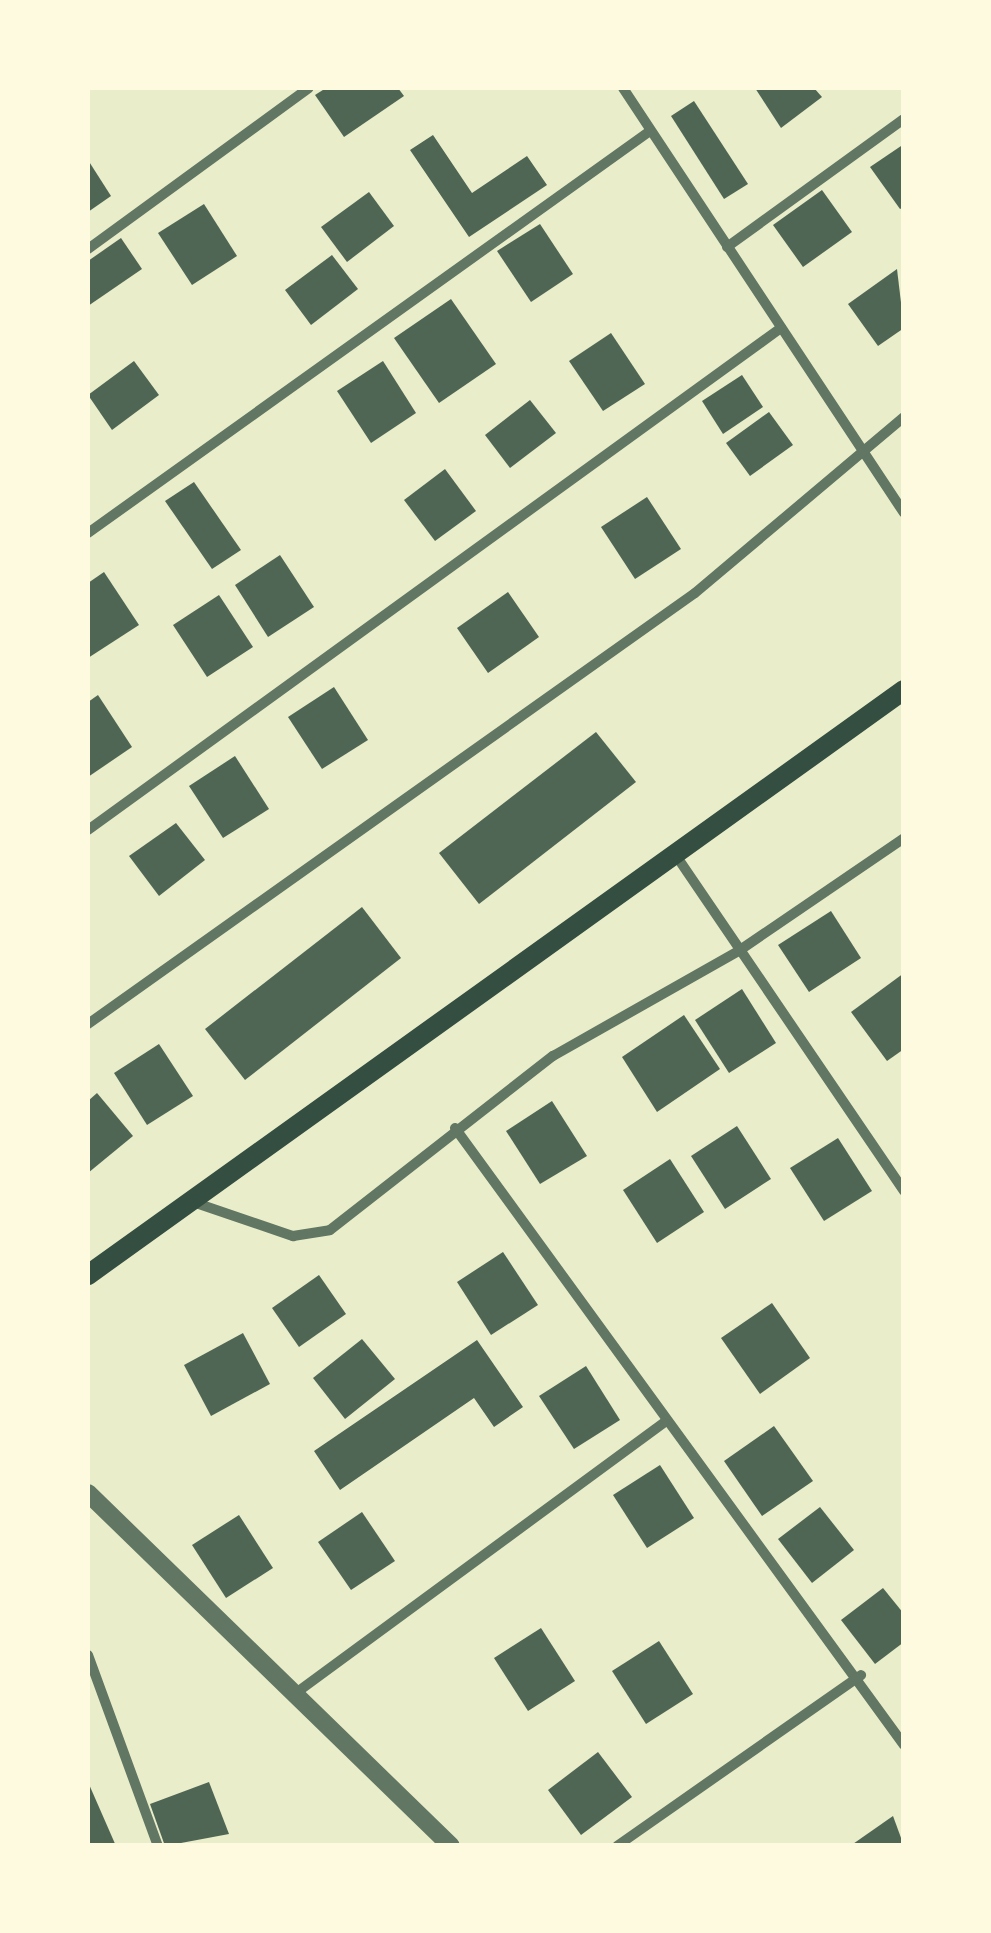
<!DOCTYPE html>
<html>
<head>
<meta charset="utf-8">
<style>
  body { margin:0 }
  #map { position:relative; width:991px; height:1933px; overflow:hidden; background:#e9edc9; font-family:Overpass,sans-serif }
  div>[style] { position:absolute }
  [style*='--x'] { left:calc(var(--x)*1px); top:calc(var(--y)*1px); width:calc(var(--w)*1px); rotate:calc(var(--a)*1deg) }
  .building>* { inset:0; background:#4f6655 }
  .minor>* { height:10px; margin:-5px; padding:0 5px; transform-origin:5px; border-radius:5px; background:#617663 }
  .tertiary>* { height:18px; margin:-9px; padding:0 9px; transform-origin:9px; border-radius:9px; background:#617663 }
  .secondary>* { height:20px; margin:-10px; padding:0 10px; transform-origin:10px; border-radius:10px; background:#344e41 }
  span { translate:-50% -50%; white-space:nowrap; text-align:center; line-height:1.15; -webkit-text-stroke:10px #fefae0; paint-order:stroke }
  .frame { position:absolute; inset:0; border:90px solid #fefae0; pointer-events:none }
</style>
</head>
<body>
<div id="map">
  <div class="building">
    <div style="clip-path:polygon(326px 88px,398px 88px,404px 96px,344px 137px,315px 95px)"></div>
    <div style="clip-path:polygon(755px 88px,814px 88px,822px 97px,781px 128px)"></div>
    <div style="clip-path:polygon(694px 101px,748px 184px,724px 199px,671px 116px)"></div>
    <div style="clip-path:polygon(433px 135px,472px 193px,527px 156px,547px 185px,469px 237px,410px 150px)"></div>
    <div style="clip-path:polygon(904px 144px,904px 207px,900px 209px,870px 167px)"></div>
    <div style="clip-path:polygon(88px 160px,111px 196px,88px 212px)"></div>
    <div style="clip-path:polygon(822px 190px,852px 232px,803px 267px,773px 225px)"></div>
    <div style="clip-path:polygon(369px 192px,394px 226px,347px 262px,321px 227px)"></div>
    <div style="clip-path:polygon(204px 204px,237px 256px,192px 285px,158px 233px)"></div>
    <div style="clip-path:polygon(540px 224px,573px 274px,531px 302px,497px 251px)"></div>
    <div style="clip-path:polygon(121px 238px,142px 269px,88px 306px,88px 261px)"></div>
    <div style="clip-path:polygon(332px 255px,358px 289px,311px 325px,285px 290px)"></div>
    <div style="clip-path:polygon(897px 269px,904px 328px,878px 346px,848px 304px)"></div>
    <div style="clip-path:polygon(451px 299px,496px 364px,439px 403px,394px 338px)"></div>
    <div style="clip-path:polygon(611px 333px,645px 384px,603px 411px,569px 361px)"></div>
    <div style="clip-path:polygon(134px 361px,159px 395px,112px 430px,88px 395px)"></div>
    <div style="clip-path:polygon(383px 361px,416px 413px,371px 443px,337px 391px)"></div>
    <div style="clip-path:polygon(742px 375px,763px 407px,723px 434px,702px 401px)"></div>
    <div style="clip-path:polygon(530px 400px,556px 433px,510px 468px,485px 435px)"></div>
    <div style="clip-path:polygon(769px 412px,793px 445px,750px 476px,726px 443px)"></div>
    <div style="clip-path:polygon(445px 469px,476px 511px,435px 541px,404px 500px)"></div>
    <div style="clip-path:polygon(194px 482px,241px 550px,212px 569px,165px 501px)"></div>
    <div style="clip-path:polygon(647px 497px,681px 549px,635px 579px,601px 527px)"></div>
    <div style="clip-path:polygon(280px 555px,314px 607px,268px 637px,235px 585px)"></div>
    <div style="clip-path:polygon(104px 572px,139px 625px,88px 658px,88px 583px)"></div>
    <div style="clip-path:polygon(508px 592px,539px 637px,488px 673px,457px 628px)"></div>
    <div style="clip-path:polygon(219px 595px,253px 647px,207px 677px,173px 625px)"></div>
    <div style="clip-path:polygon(334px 687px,368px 740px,322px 769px,288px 717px)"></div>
    <div style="clip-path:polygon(98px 695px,132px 747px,88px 777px,88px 702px)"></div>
    <div style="clip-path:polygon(596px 732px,636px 782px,479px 904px,439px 853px)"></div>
    <div style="clip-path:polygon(235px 756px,269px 809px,223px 838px,189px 786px)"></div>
    <div style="clip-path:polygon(176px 823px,205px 860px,159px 896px,129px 856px)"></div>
    <div style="clip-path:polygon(362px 907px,401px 958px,245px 1080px,205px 1029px)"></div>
    <div style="clip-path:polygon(831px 911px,861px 958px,809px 992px,778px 945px)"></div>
    <div style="clip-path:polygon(904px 973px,904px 1049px,887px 1061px,851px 1012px)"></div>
    <div style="clip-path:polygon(742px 989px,776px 1043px,729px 1073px,695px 1020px)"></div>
    <div style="clip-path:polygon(684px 1015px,720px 1069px,657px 1112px,622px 1057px)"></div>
    <div style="clip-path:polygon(159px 1044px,193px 1096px,147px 1125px,114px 1073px)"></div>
    <div style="clip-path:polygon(97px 1093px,133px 1136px,88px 1173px,88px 1101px)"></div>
    <div style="clip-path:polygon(552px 1101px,587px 1156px,540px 1184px,506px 1131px)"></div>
    <div style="clip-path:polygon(737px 1126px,771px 1179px,725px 1209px,691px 1156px)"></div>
    <div style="clip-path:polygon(838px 1138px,872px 1191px,824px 1221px,790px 1168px)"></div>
    <div style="clip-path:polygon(670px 1159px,704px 1212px,657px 1243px,623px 1190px)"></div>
    <div style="clip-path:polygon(503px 1252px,538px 1305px,491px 1335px,457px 1282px)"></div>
    <div style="clip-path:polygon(319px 1275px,346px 1314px,299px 1347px,272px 1308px)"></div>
    <div style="clip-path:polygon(772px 1303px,810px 1358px,760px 1394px,721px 1338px)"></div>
    <div style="clip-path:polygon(243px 1333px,270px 1384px,211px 1416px,184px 1365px)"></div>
    <div style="clip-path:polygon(362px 1339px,395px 1379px,345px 1419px,313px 1378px)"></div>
    <div style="clip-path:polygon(477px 1340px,523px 1407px,494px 1427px,474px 1398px,340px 1490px,314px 1451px)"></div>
    <div style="clip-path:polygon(586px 1366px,620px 1420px,574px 1449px,539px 1396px)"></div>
    <div style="clip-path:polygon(774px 1426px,813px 1481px,762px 1516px,724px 1461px)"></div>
    <div style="clip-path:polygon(660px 1465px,694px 1518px,647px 1548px,613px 1495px)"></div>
    <div style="clip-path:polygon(820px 1507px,854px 1550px,812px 1583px,778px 1539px)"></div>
    <div style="clip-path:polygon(362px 1512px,395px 1561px,351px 1590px,318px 1542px)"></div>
    <div style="clip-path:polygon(239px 1515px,273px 1568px,226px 1598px,192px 1545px)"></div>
    <div style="clip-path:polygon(883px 1588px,904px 1614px,904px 1642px,875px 1664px,841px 1620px)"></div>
    <div style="clip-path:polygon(541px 1628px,575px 1681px,528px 1711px,494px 1658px)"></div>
    <div style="clip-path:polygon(659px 1641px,693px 1694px,646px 1724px,612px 1671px)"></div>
    <div style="clip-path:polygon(598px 1752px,632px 1797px,581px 1835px,548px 1790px)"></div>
    <div style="clip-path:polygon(88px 1782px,116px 1846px,88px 1846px)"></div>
    <div style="clip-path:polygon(209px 1782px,229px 1834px,165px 1846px,150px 1804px)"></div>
    <div style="clip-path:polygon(893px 1816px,904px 1846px,850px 1846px)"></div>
  </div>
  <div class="minor">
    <div style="--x:623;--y:88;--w:509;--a:56.53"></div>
    <div style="--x:727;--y:247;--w:218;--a:-35.9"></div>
    <div style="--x:88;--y:249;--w:273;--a:-36.1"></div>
    <div style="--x:88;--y:533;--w:691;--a:-35.58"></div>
    <div style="--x:88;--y:830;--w:856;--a:-35.92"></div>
    <div style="--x:675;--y:854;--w:407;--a:55.8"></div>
    <div style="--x:88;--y:1024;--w:744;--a:-35.38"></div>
    <div style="--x:695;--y:593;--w:273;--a:-40.1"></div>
    <div style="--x:455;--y:1128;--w:763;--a:53.96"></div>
    <div style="--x:193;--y:1202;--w:106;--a:18.8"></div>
    <div style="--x:293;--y:1236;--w:37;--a:-9"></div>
    <div style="--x:330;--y:1230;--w:283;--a:-38"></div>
    <div style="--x:553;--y:1056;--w:215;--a:-29.5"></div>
    <div style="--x:740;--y:950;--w:199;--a:-34.3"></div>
    <div style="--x:88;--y:1655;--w:203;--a:69.9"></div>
    <div style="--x:300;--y:1690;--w:451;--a:-36.3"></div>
    <div style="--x:617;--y:1846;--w:298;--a:-35"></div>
  </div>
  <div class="tertiary">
    <div style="--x:88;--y:1493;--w:506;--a:44.2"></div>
  </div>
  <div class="secondary">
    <div style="--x:88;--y:1275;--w:1004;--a:-35.64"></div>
  </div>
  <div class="frame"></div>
</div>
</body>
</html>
